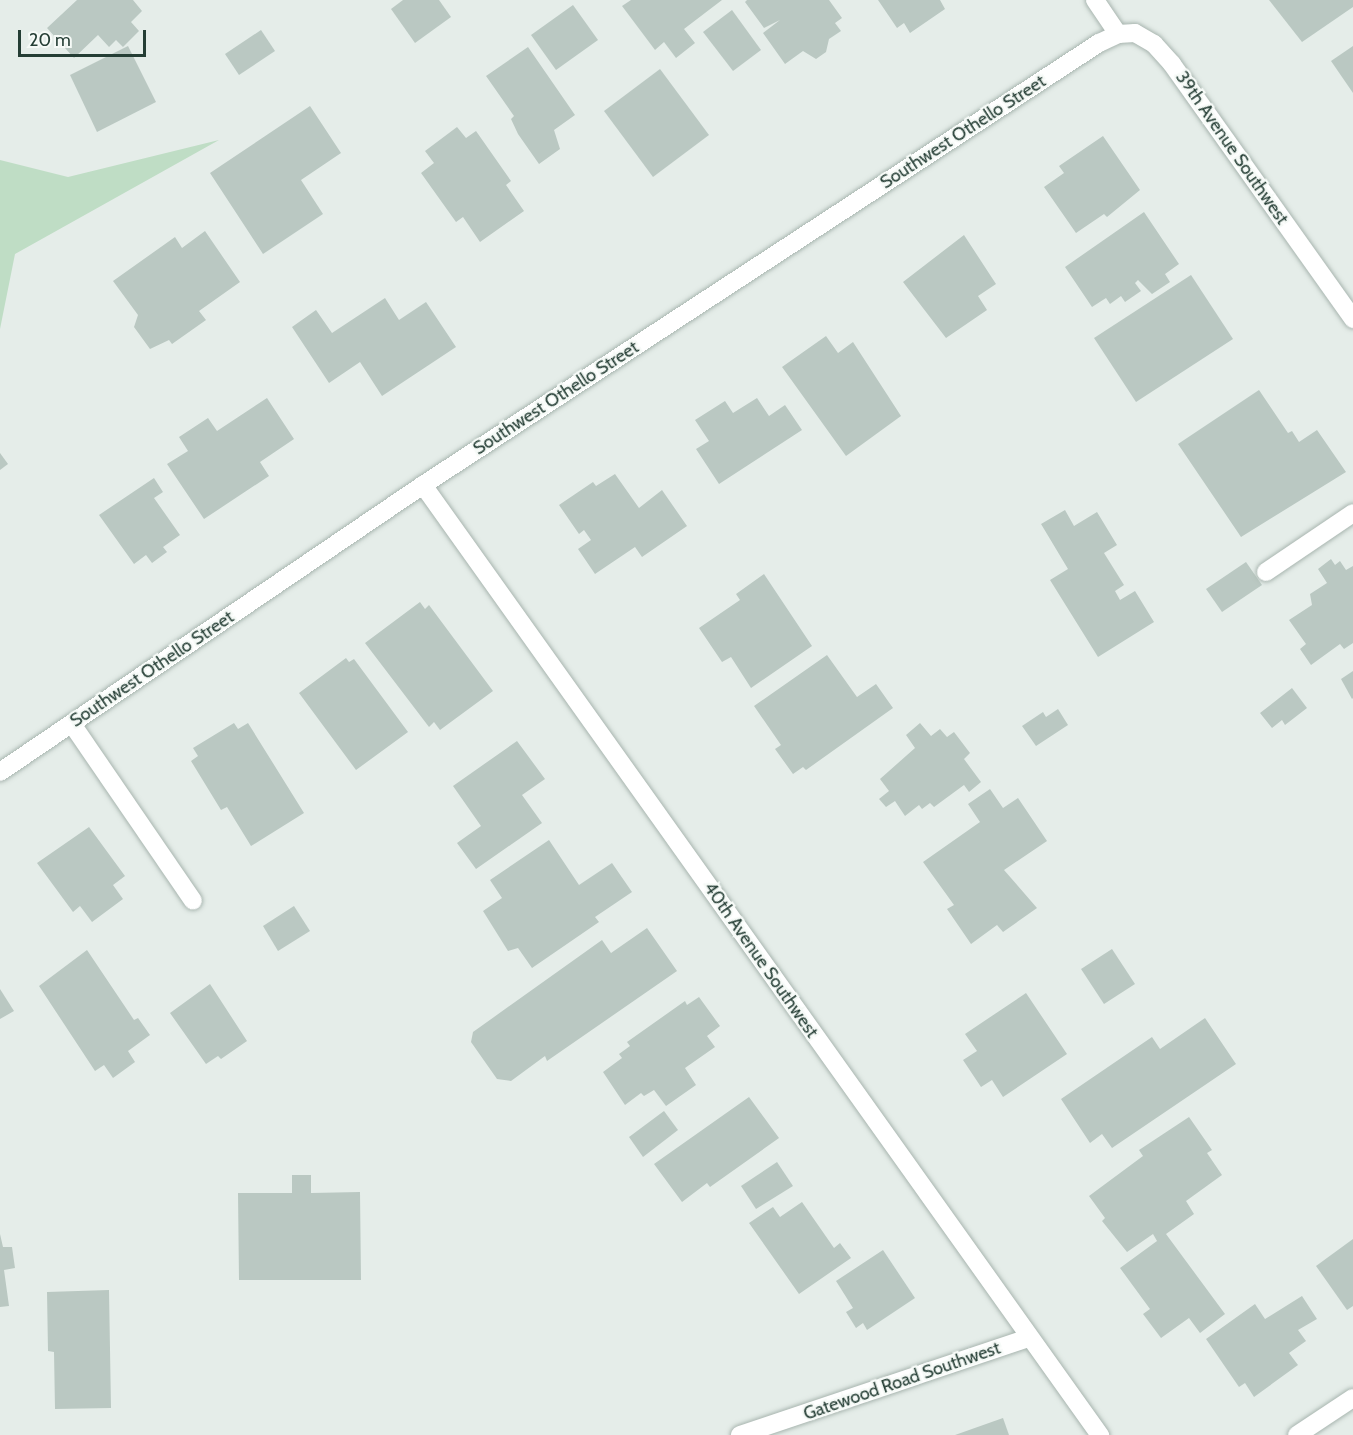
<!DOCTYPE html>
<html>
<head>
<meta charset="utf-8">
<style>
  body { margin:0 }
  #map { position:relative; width:1353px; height:1435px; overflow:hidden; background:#e5ede9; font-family:Cabin,sans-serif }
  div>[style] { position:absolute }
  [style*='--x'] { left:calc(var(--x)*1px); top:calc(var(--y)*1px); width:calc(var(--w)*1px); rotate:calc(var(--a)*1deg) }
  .green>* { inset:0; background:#bfddc5 }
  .building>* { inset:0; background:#bac8c2 }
  .roads { filter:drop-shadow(0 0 2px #a8b5af) drop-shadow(0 0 2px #a8b5af) }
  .service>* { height:18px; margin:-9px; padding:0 9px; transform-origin:9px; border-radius:9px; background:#fff }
  .minor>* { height:18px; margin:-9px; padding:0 9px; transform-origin:9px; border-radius:9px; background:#fff }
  span { translate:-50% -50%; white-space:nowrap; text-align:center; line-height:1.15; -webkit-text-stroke:4.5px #f6faf7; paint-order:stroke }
  .street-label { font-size:18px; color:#253e35 }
  .scale { position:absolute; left:18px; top:30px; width:128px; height:27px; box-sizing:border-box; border:3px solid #253e35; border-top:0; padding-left:8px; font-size:18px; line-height:21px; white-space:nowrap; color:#253e35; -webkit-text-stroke:4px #f6faf7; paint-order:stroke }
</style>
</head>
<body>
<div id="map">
  <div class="green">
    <div style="clip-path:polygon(219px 140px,15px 254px,0 329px,0 160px,68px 177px)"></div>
  </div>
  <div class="building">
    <div style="clip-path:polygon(77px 0,133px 0,142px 11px,131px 22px,139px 31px,123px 47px,116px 40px,109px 47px,98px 35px,74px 58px,47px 28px)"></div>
    <div style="clip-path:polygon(403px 0,439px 0,451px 17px,415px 43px,391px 9px)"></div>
    <div style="clip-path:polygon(631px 0,722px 0,684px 29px,695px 43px,676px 58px,664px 42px,655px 50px,622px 6px)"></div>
    <div style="clip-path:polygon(747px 0,829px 0,842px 18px,835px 23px,841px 31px,829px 39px,826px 52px,816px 59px,803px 51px,785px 64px,763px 33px,780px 20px,764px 28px,745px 2px)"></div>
    <div style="clip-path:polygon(878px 0,940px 0,945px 9px,910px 33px,904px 23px,897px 28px)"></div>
    <div style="clip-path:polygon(1269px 0,1353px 0,1353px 7px,1302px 42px)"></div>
    <div style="clip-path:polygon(573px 5px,598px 40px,556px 70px,531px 35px)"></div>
    <div style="clip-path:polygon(732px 10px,761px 50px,733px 71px,703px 32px)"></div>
    <div style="clip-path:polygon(261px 30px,275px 51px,239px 75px,225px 54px)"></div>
    <div style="clip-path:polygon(128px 46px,156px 102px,97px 132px,70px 75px)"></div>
    <div style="clip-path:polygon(1353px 46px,1353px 93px,1331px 61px)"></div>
    <div style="clip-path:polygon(528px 47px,575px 115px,554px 130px,560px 149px,539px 164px,518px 134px,511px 119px,514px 116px,486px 76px)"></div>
    <div style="clip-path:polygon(660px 69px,709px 135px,653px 177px,604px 111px)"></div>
    <div style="clip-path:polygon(310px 106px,341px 153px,301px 180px,323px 214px,263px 254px,210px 173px)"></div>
    <div style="clip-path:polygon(457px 127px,466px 138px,476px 131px,511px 181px,506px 185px,524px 211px,480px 242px,463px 217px,456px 222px,421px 173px,434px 163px,425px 151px)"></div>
    <div style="clip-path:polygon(1103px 136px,1140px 190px,1107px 217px,1104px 214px,1076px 233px,1044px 187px,1064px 173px,1059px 166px)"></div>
    <div style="clip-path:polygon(1144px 212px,1179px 264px,1165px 274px,1170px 282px,1152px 294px,1138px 280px,1135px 283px,1141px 291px,1125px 302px,1121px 296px,1110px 304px,1106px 298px,1092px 307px,1065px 267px)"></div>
    <div style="clip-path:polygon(205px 231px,240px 282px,199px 311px,206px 320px,172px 344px,169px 340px,150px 349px,134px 327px,138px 315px,113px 281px,175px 237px,182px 248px)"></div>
    <div style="clip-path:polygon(964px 235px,996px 284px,978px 296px,987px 310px,946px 338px,903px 282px)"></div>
    <div style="clip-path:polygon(1191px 275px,1233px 339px,1136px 402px,1094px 338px)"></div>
    <div style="clip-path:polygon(385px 298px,399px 320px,426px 302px,456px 347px,382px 396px,360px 362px,329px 383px,292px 327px,316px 310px,332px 333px)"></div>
    <div style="clip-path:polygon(826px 336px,838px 353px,853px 342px,901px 416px,846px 456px,782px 367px)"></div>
    <div style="clip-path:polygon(1259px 390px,1288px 433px,1292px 431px,1299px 442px,1317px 430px,1346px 472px,1241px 537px,1178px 444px)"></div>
    <div style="clip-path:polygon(267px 398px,294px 439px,260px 462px,269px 476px,204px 519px,167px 464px,188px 451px,179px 437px,208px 418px,217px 431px)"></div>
    <div style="clip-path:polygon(757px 398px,769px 416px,785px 405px,802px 430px,719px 484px,696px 449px,709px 441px,695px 420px,725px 401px,733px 413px)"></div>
    <div style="clip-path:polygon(0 453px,8px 464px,0 470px)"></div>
    <div style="clip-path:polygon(615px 474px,639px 508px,662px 490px,687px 526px,642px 557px,635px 547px,595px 574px,578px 549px,591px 540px,584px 530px,579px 534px,559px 505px,593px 482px,596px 486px)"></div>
    <div style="clip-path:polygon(154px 478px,163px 492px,154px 498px,180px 535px,163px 547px,167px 552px,152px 563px,146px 555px,134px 564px,99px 515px)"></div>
    <div style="clip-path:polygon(1065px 510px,1074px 526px,1097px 512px,1117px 545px,1104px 553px,1124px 585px,1115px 591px,1120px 600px,1135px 591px,1154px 622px,1098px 657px,1050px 580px,1068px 569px,1041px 524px)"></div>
    <div style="clip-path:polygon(1331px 559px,1335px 565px,1340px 561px,1346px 570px,1353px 566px,1353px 643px,1344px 649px,1340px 644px,1311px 665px,1300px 649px,1306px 644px,1289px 620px,1312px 605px,1310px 594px,1327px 583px,1318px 569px)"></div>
    <div style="clip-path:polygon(1246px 562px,1262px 585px,1222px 612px,1206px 589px)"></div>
    <div style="clip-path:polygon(764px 574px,812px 646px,751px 688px,731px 657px,722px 662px,699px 628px,740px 600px,736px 594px)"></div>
    <div style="clip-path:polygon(420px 602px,425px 609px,429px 605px,493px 691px,440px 730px,434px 722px,429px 727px,365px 643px)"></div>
    <div style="clip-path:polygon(827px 655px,857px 697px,876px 684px,893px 708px,806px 770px,803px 767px,793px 774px,775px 749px,781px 745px,754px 706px)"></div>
    <div style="clip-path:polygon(346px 658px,349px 662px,354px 659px,408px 732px,356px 770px,299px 693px)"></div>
    <div style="clip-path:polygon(1353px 671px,1353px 698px,1352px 699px,1341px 679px)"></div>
    <div style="clip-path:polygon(1292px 688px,1307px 708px,1285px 725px,1282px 720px,1272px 728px,1260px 713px)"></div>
    <div style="clip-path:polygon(1058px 709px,1068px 725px,1036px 746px,1022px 726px,1043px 712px,1046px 717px)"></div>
    <div style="clip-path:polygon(234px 723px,238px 729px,248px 723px,304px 813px,251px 846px,227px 807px,221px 810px,191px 761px,198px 756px,193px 748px)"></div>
    <div style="clip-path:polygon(920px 723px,931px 736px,940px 729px,947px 737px,954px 732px,970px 753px,964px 759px,981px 782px,969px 792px,964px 785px,934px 807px,930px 803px,922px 809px,919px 805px,905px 816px,895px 801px,886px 807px,879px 799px,889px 791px,880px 779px,915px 748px,906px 735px)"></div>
    <div style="clip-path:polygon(517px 741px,545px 779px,522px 795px,542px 823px,476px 869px,457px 843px,481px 826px,453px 786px)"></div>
    <div style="clip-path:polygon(990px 789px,1003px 808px,1018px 798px,1047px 841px,1004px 870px,1037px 908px,1003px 932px,997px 925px,971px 944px,947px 909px,954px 905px,923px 862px,980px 822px,968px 804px)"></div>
    <div style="clip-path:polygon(89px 827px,125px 876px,113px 885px,123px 899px,92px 922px,80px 906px,73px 912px,37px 863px)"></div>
    <div style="clip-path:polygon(549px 840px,579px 885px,612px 863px,632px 892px,595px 917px,599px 922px,532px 968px,518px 948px,508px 951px,483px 911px,502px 898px,490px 880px)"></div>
    <div style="clip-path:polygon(294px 906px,310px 931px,278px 951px,263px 926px)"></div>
    <div style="clip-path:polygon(647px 928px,677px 971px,547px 1061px,545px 1056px,511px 1081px,497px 1079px,471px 1042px,473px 1032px,602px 940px,611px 953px)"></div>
    <div style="clip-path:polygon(1112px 949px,1135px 984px,1104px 1004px,1081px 969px)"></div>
    <div style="clip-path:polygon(87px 950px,134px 1020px,138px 1018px,150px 1035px,128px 1051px,135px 1062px,113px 1078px,104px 1065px,95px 1071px,39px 986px)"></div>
    <div style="clip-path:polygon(210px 984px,247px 1041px,221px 1059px,218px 1056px,206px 1064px,170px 1013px)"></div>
    <div style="clip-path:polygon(0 989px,14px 1011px,0 1019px)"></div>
    <div style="clip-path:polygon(1026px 993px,1067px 1054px,1003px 1097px,992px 1080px,981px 1087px,963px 1060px,977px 1051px,965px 1034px)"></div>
    <div style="clip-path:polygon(699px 997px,720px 1026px,707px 1036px,715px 1047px,685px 1068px,696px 1085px,666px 1106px,654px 1090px,644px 1096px,641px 1093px,625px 1105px,603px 1072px,622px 1058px,619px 1054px,630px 1046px,627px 1042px,685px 1001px,687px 1005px)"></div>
    <div style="clip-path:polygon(1205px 1018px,1236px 1064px,1112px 1148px,1102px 1134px,1090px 1143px,1061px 1099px,1152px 1037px,1160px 1049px)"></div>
    <div style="clip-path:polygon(749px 1097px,779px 1138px,710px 1187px,707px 1183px,682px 1202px,654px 1164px)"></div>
    <div style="clip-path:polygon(664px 1111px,678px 1130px,643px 1157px,629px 1137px)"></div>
    <div style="clip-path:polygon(1189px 1117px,1212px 1150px,1207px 1153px,1222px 1175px,1186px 1201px,1194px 1214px,1166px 1234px,1225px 1314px,1200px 1333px,1189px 1318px,1161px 1338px,1143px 1314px,1150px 1309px,1120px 1268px,1157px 1241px,1153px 1234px,1127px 1252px,1102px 1221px,1105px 1218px,1089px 1196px,1143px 1156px,1139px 1150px)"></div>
    <div style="clip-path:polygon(777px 1162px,793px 1186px,756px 1209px,741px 1186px)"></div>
    <div style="clip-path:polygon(292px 1175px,311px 1175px,311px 1193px,360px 1192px,361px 1280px,239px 1280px,238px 1193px,292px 1193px)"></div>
    <div style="clip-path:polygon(802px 1202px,834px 1248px,840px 1243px,851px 1258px,799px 1294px,749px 1223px,773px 1207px,780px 1217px)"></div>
    <div style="clip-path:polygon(0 1234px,3px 1247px,12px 1247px,15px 1268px,4px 1270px,9px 1306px,0 1307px)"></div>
    <div style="clip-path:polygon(1353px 1239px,1353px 1306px,1347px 1310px,1316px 1266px)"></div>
    <div style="clip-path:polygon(883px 1250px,915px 1298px,867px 1330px,863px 1323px,856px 1328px,846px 1312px,853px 1308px,836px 1281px)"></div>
    <div style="clip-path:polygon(109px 1290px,111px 1408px,55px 1409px,54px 1352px,48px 1351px,47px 1292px)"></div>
    <div style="clip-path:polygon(1302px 1296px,1317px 1319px,1298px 1330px,1306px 1341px,1289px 1353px,1298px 1365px,1254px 1397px,1245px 1383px,1239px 1387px,1206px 1339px,1255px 1304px,1265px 1319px)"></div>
    <div style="clip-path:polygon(1003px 1418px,1009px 1435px,955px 1435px)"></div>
  </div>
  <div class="roads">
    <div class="service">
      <div style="--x:1266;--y:572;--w:105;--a:-34.1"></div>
    </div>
    <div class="minor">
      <div style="--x:1095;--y:0;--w:41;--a:55.9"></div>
      <div style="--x:1118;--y:34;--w:17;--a:-3"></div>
      <div style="--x:1135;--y:33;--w:22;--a:30"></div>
      <div style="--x:1154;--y:44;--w:27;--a:48"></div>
      <div style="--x:1172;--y:64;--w:313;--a:54.6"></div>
      <div style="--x:423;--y:485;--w:1167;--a:54.53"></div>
      <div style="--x:72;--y:724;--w:214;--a:55.6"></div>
      <div style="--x:0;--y:772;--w:511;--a:-34.16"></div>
      <div style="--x:423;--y:485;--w:808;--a:-33.18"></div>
      <div style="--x:1099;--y:43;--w:21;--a:-25"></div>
      <div style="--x:740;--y:1435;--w:305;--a:-18.6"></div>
      <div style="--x:1297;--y:1435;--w:67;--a:-33.5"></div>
    </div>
  </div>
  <div class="street-label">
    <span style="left:963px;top:132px;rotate:-33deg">Southwest Othello Street</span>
    <span style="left:1232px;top:148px;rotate:55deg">39th Avenue Southwest</span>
    <span style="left:556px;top:398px;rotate:-33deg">Southwest Othello Street</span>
    <span style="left:152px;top:669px;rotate:-34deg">Southwest Othello Street</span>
    <span style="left:761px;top:960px;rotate:55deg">40th Avenue Southwest</span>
    <span style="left:902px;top:1381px;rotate:-19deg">Gatewood Road Southwest</span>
  </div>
  <div class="scale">20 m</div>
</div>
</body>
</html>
